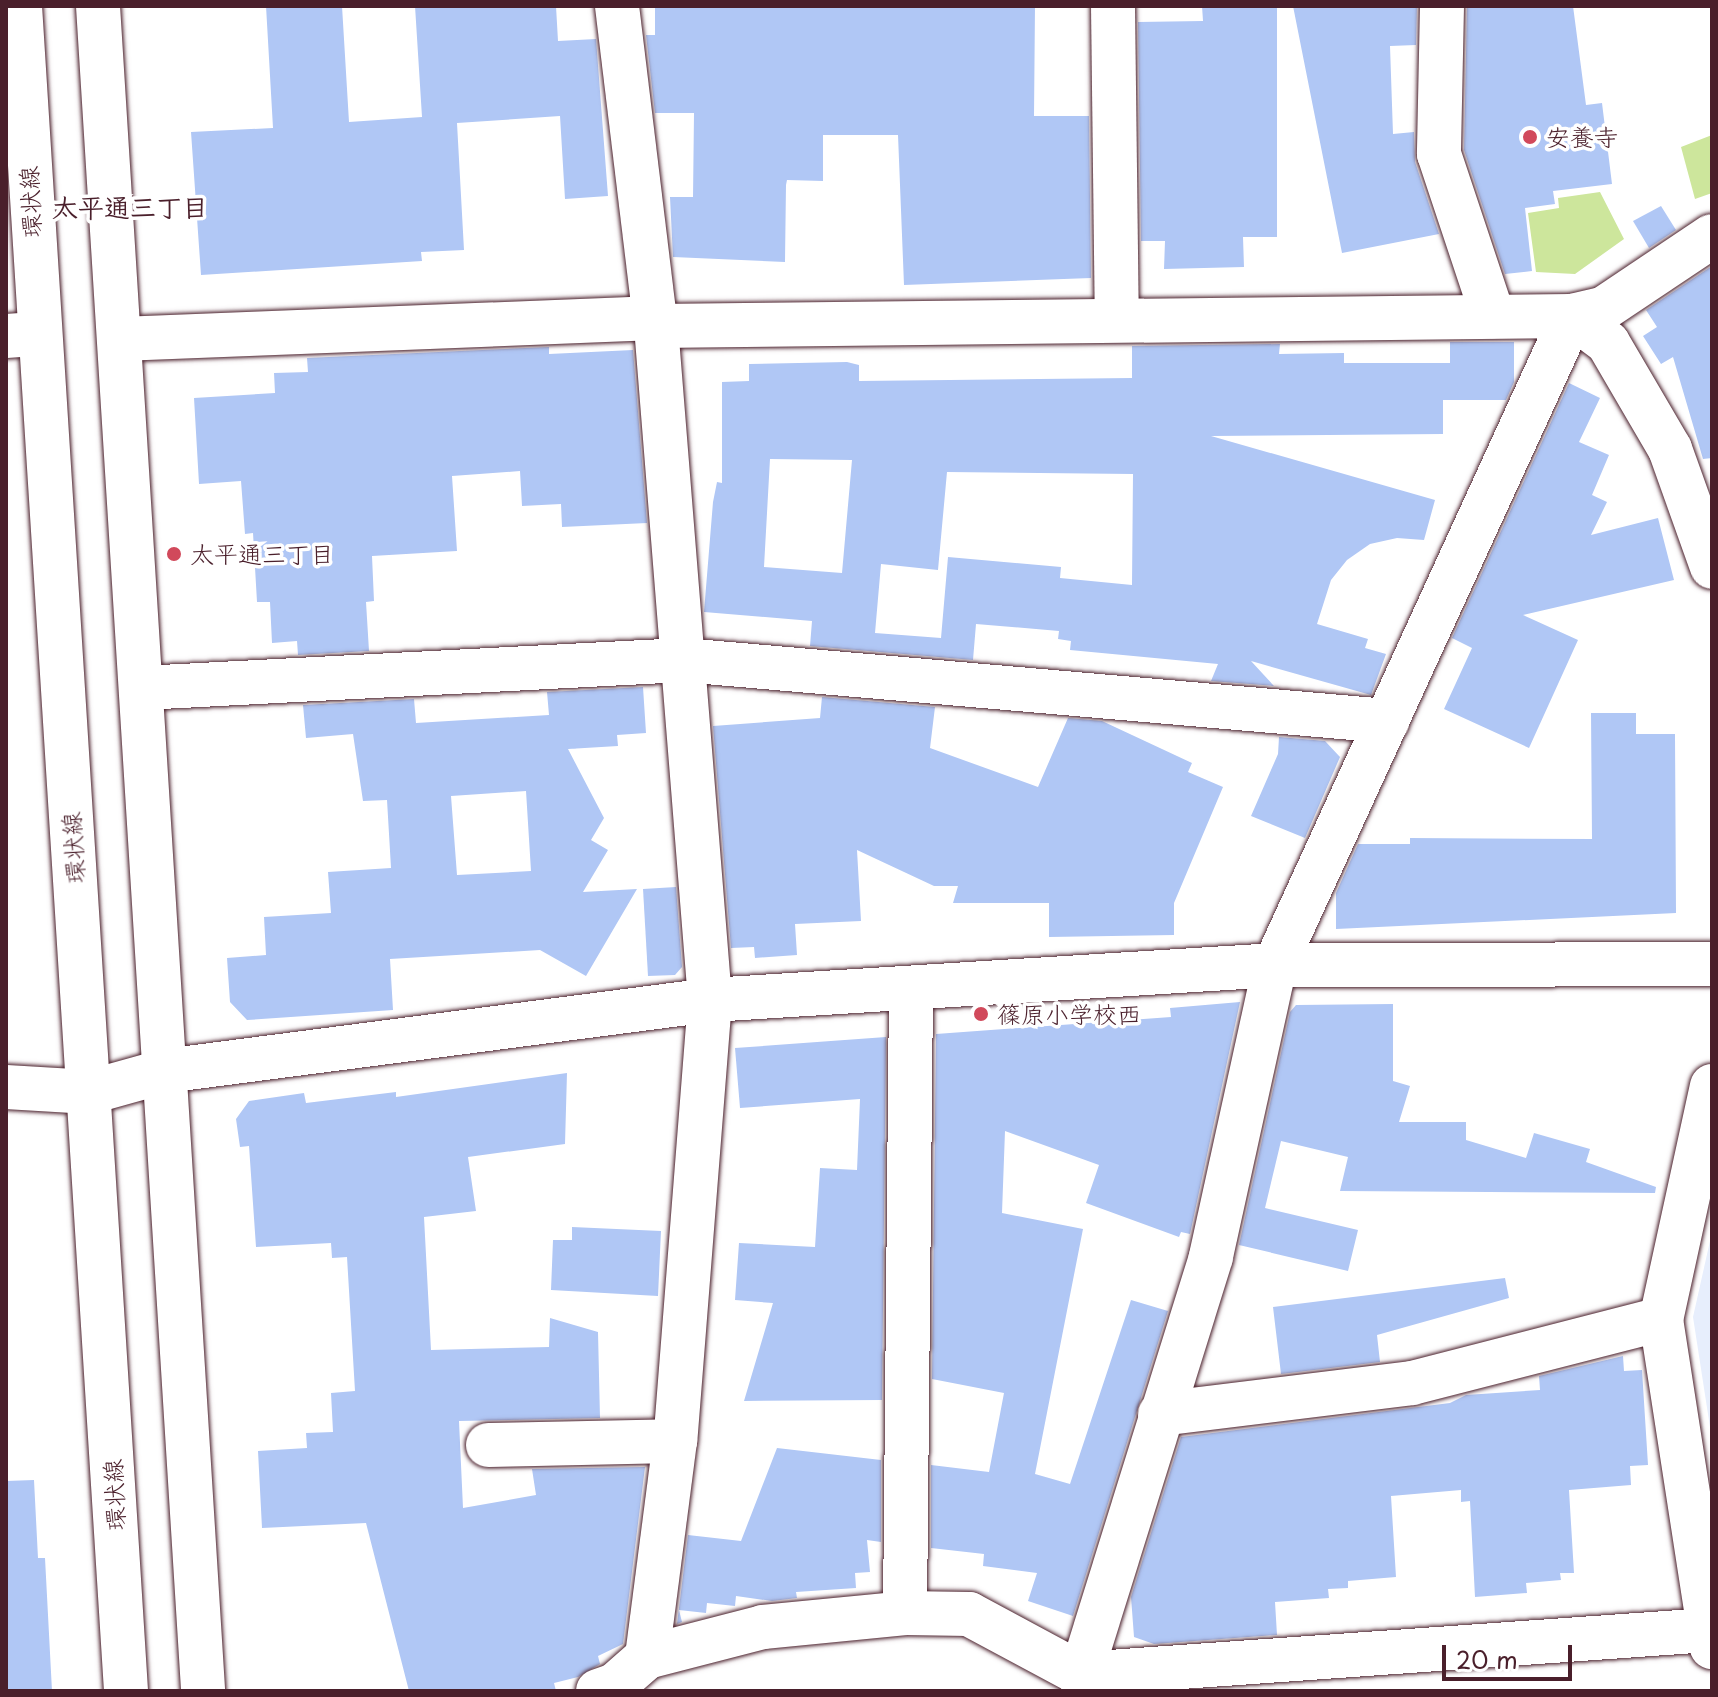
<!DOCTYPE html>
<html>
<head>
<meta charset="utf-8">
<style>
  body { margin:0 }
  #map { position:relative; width:1718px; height:1697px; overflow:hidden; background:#fff; font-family:"Playpen Sans","Klee One",sans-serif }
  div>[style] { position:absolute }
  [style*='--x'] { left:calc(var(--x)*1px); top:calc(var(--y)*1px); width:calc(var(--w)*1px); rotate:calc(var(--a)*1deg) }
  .built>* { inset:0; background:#e7eefc }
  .green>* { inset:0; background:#cde69c }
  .building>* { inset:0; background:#b0c7f5 }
  .roads { filter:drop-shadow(0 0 2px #4a1f2b) drop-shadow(0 0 2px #4a1f2b) }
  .minor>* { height:44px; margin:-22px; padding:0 22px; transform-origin:22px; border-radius:22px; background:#fff }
  .major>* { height:44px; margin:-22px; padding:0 22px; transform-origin:22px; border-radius:22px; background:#fff }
  .dots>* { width:22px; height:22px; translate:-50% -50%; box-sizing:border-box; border:4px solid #fff; border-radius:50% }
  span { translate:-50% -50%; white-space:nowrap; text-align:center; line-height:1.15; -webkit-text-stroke:7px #fff; paint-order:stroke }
  .poi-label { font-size:24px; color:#4a1f2b }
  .left { translate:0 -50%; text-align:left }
  .street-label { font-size:24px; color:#4a1f2b }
  .neighbourhood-label { font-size:26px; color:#4a1f2b; font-weight:700 }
  .frame { position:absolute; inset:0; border:8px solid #4a1f2b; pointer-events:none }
  .scale { position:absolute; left:1442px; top:1645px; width:130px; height:36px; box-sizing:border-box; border:4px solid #4a1f2b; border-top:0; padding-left:10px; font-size:24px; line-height:28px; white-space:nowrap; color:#4a1f2b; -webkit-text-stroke:6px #fff; paint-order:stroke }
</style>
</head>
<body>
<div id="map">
  <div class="built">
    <div style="clip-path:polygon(1712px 1232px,1712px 1440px,1693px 1317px)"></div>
  </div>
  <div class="green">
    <div style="clip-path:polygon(1712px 135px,1712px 193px,1695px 199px,1681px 147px)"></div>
    <div style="clip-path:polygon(1600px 192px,1624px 239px,1575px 274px,1536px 272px,1528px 213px,1559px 208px,1558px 198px)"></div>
  </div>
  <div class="building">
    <div style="clip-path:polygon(266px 6px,342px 6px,349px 122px,422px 117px,415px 6px,556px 6px,558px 41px,596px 39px,608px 196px,565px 199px,560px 116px,457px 123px,464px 250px,421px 252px,422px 261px,201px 275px,191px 132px,273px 128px)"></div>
    <div style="clip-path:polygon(655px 6px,1035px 6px,1034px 116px,1089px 116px,1091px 278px,904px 285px,898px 135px,823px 135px,823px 181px,787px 180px,786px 185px,785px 262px,673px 257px,670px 197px,693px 197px,694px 113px,655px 113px,646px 35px,655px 35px)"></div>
    <div style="clip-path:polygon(1202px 6px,1277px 6px,1277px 237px,1243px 237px,1244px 267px,1164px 269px,1165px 241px,1141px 241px,1138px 22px,1203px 21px)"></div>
    <div style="clip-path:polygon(1293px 6px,1417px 6px,1416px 45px,1390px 46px,1393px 134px,1414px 132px,1415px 162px,1439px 234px,1342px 253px)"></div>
    <div style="clip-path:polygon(1467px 6px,1573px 6px,1586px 105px,1602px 103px,1612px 184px,1553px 191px,1555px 204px,1525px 208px,1532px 271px,1505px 274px,1464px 150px)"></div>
    <div style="clip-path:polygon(1661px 206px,1676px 230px,1649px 248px,1633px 221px)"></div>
    <div style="clip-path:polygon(1712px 266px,1712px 458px,1703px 459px,1673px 357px,1661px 364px,1643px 336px,1657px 327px,1646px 310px)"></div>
    <div style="clip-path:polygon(evenodd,1450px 342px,1514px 342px,1514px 382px,1506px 400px,1443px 400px,1443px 434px,1211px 436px,1435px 500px,1424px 540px,1397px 538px,1370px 544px,1347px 560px,1331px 580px,1317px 624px,1368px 639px,1365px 648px,1386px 654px,1371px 695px,1251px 661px,1274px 686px,1211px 681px,1218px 664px,1070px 650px,1071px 641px,1058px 639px,1059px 631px,976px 624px,973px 660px,810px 646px,812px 621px,704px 612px,713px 502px,717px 482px,722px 483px,722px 382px,749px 381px,749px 364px,847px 362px,859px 365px,859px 381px,1132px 378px,1132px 346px,1280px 344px,1279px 354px,1344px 353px,1344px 363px,1450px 363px,1450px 342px,770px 459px,852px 460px,842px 573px,764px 567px,770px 459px,1450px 342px,947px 472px,1133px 474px,1132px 585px,1060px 578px,1061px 567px,948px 557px,941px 638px,875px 633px,881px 564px,938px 570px,947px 472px)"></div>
    <div style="clip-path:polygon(549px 347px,549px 354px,633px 350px,647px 523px,562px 527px,561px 504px,522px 506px,520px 471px,452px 476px,457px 551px,372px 556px,374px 601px,366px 602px,369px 651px,298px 655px,297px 641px,272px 643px,270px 602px,257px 602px,253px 533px,245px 534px,241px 481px,199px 484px,194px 398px,275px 393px,274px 373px,308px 372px,307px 358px)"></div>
    <div style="clip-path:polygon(1569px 383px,1600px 398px,1579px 442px,1609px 455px,1592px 495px,1607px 502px,1591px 535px,1658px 518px,1674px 580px,1523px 615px,1578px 640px,1529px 748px,1444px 709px,1472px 648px,1452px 638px)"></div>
    <div style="clip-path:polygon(evenodd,643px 687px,646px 733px,617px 735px,618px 746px,568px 749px,604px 818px,591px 840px,608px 850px,583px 892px,637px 889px,586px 976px,540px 950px,390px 959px,393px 1010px,247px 1020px,230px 1002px,227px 958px,266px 955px,264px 917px,331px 913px,328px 872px,391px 868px,387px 800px,363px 801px,353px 734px,306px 738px,303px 705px,414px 699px,416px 723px,549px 715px,547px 692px,643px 687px,526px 791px,531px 871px,457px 875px,451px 796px,526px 791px)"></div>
    <div style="clip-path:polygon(822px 697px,935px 707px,930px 748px,1038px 787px,1068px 718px,1102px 721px,1192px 763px,1188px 772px,1223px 787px,1174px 903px,1174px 935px,1049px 937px,1049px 903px,953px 903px,958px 886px,934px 886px,857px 850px,861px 921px,795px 924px,797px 955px,755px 958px,754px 947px,731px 948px,713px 726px,820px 718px)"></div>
    <div style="clip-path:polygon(1591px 713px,1636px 713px,1636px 734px,1675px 734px,1676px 913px,1336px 929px,1336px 893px,1358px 844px,1410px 844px,1410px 838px,1592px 839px)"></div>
    <div style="clip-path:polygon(1279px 737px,1325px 741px,1340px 757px,1305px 838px,1251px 816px,1278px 754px)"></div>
    <div style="clip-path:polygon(676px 887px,682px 967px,675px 975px,648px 976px,643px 889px)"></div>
    <div style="clip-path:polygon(1240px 1002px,1190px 1234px,1181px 1232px,1179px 1237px,1086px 1203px,1099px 1165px,1005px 1131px,1002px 1213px,1083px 1229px,1035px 1474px,1070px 1484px,1131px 1300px,1168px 1311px,1073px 1616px,1028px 1601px,1037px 1573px,983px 1566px,984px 1554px,931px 1548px,931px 1465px,989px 1472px,1004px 1393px,932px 1379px,936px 1034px,1171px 1017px,1170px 1008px)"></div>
    <div style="clip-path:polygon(1393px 1004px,1393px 1081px,1410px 1086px,1399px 1122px,1466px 1122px,1466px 1140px,1526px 1158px,1534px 1133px,1590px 1149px,1586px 1162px,1656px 1187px,1655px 1193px,1340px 1191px,1348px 1157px,1281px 1141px,1265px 1208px,1358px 1230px,1348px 1271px,1239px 1245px,1290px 1012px,1296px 1005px)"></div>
    <div style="clip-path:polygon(886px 1037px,882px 1400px,744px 1401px,773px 1303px,735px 1300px,739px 1243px,815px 1247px,820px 1168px,857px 1170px,860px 1099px,740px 1108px,735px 1048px)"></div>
    <div style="clip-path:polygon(567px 1073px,565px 1144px,468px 1157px,476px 1211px,424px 1217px,431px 1350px,549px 1347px,550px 1318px,598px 1332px,600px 1418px,459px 1421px,463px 1508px,536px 1495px,532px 1469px,645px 1467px,623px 1644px,598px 1656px,600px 1664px,578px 1677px,554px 1683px,556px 1691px,409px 1691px,366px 1523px,262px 1528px,258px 1451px,307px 1448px,306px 1433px,333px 1432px,331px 1393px,355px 1391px,347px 1257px,332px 1258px,331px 1243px,256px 1247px,249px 1146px,240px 1147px,236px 1119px,249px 1101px,304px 1093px,306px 1103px,396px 1092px,396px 1097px)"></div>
    <div style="clip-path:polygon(572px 1227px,661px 1231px,658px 1296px,551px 1290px,553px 1240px,572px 1240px)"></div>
    <div style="clip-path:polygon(1505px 1278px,1509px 1298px,1377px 1335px,1380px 1362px,1281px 1374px,1273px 1307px)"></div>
    <div style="clip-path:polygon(1623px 1356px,1624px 1371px,1642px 1370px,1648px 1465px,1630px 1466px,1631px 1485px,1569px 1490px,1574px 1573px,1560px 1573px,1561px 1580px,1526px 1583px,1527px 1593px,1475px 1597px,1470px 1501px,1461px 1502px,1461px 1490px,1391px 1496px,1396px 1577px,1348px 1581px,1348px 1588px,1328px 1589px,1329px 1598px,1275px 1602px,1277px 1635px,1154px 1644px,1134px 1637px,1131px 1597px,1181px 1437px,1450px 1403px,1466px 1395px,1540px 1390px,1539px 1376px)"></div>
    <div style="clip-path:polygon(777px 1448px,881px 1460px,881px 1542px,867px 1540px,870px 1572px,855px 1573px,856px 1588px,796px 1592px,797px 1598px,772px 1601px,736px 1596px,735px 1606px,707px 1603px,706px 1613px,679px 1610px,682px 1622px,677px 1624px,688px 1535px,741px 1541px)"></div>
    <div style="clip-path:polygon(34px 1480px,38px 1558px,45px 1558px,52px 1691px,6px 1691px,6px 1481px)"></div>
  </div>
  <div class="roads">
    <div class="minor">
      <div style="--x:617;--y:6;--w:322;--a:83.1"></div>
      <div style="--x:656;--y:326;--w:676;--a:85.42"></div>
      <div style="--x:710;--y:1000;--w:442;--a:94.5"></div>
      <div style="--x:675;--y:1441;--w:218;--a:97.4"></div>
      <div style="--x:1113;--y:6;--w:311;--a:89.3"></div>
      <div style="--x:1442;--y:6;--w:148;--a:91.2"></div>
      <div style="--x:1439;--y:154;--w:171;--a:71.6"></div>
      <div style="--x:1572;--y:316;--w:714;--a:114.59"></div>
      <div style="--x:1275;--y:965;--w:299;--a:102.4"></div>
      <div style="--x:1211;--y:1257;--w:437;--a:107.3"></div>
      <div style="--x:1081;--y:1674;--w:630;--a:-4.01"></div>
      <div style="--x:1572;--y:316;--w:45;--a:36.9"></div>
      <div style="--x:1608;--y:343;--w:123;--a:59.7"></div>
      <div style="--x:1670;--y:449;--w:125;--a:70.4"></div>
      <div style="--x:656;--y:326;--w:916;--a:-0.63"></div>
      <div style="--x:1572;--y:316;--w:32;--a:-13"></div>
      <div style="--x:1603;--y:309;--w:131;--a:-33.8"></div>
      <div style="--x:6;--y:336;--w:31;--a:-4"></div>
      <div style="--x:120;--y:339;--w:536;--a:-2.24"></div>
      <div style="--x:142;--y:688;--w:542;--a:-2.96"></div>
      <div style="--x:683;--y:660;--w:707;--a:4.95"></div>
      <div style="--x:1712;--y:1086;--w:239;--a:102.3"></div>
      <div style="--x:1661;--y:1319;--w:332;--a:81.2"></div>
      <div style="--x:6;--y:1087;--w:84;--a:3.4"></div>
      <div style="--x:90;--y:1092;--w:78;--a:-15.6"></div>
      <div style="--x:165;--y:1071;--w:550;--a:-7.42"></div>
      <div style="--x:710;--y:1000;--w:566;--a:-3.54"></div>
      <div style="--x:1275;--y:965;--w:437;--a:-0.1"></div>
      <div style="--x:1160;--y:1414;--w:254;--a:-7"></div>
      <div style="--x:1412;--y:1383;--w:257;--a:-14.4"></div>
      <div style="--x:488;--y:1445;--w:187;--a:-1.2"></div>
      <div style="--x:905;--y:1613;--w:624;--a:-89.45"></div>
      <div style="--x:598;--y:1691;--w:18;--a:-19"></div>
      <div style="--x:615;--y:1685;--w:43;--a:-41.2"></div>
      <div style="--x:647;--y:1657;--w:120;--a:-14.5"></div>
      <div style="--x:763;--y:1627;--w:143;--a:-5.6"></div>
      <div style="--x:905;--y:1613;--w:64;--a:0.9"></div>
      <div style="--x:969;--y:1614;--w:127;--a:28.2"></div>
      <div style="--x:1081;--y:1674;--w:17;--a:80"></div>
    </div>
    <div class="major">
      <div style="--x:20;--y:6;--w:1688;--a:86.4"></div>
      <div style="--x:98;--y:6;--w:1688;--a:86.43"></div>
    </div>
  </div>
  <div class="dots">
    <div style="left:1530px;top:137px;background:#d1495b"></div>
    <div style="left:174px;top:554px;background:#d1495b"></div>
    <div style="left:981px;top:1014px;background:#d1495b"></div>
  </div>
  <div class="poi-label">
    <span class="left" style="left:1546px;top:137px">安養寺</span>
    <span class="left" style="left:190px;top:554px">太平通三丁目</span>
    <span class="left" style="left:997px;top:1014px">篠原小学校西</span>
  </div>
  <div class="street-label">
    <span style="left:30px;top:202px;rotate:-93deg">環状線</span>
    <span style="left:73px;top:848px;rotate:-94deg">環状線</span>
    <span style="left:114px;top:1495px;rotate:-93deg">環状線</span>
  </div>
  <div class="neighbourhood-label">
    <span style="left:130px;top:207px">太平通三丁目</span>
  </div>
  <div class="frame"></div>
  <div class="scale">20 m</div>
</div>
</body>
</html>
